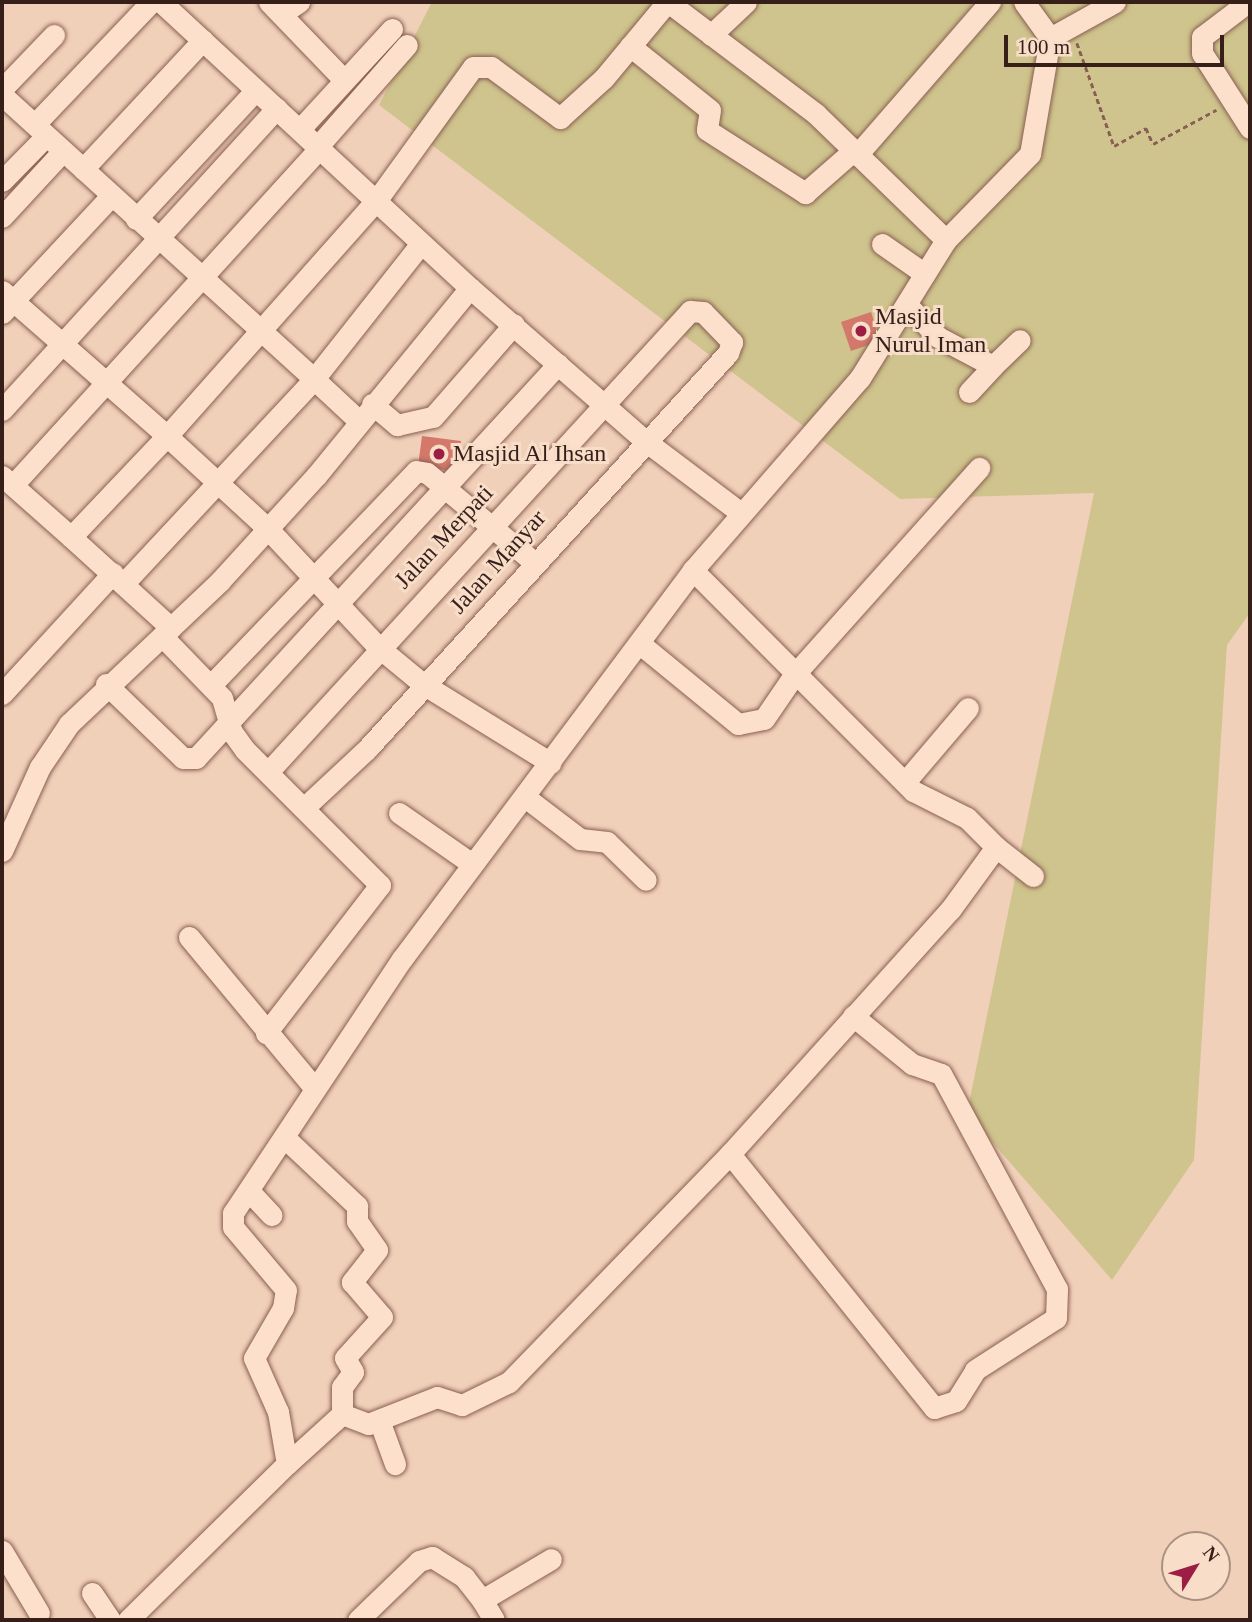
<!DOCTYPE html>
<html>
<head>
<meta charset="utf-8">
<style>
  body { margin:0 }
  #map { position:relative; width:1252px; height:1622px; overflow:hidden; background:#f1d0b9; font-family:Georgia,serif }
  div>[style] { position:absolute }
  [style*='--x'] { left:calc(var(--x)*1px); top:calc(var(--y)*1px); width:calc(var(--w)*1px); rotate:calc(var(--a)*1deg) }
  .green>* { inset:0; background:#cfc48d }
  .building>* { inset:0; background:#d3786b }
  .path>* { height:2.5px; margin-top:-1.25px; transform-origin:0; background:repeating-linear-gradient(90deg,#895f52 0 5px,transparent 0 8.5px) }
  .roads { filter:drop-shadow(0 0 2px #895f52) drop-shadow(0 0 2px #895f52) }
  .minor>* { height:21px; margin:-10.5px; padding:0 10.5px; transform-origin:10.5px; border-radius:10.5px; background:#fce0cc }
  .dots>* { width:19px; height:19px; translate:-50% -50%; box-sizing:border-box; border:4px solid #f8ddc9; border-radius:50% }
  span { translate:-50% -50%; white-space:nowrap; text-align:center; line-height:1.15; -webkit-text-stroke:6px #f8ddc9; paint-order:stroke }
  .poi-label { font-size:24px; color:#361f19 }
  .left { translate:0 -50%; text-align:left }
  .street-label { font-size:24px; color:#361f19 }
  .frame { position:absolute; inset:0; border:4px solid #361f19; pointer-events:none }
  .north { position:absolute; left:1161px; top:1531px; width:70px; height:70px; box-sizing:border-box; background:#f8ddc9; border:2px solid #aa9183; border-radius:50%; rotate:52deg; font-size:19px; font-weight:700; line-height:28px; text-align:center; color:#361f19 }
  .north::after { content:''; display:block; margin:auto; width:24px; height:32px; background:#9c1e44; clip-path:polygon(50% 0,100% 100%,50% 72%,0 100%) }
  .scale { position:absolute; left:1004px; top:35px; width:220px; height:32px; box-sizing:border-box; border:4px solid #361f19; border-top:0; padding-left:9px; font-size:21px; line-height:24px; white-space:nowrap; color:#361f19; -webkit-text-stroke:5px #f8ddc9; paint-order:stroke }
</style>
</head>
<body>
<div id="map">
  <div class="green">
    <div style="clip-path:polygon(432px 2px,1250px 2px,1250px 613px,1227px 645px,1194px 1160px,1112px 1280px,967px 1113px,1094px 493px,900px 499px,379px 105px)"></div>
  </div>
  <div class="building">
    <div style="clip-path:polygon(871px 312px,880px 341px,851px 351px,841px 322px)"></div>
    <div style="clip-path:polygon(422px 436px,461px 441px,457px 472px,418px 466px)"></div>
  </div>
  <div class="path">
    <div style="--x:1077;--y:43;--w:109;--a:70.2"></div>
    <div style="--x:1114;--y:146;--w:37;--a:-29"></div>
    <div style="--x:1146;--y:128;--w:17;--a:66"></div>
    <div style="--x:1153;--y:144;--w:72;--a:-28.4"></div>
  </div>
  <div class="roads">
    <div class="minor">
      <div style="--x:161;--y:2;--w:421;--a:42.8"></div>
      <div style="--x:269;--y:2;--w:108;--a:46.1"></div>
      <div style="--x:668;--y:2;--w:186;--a:37.1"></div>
      <div style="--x:816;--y:114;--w:181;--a:44.1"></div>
      <div style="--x:1248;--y:2;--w:58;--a:142.7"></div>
      <div style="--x:1202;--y:37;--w:16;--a:90"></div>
      <div style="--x:1202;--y:53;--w:89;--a:57.4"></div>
      <div style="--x:281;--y:14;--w:22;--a:-34"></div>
      <div style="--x:711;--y:35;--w:48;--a:-43.3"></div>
      <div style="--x:1050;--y:38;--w:74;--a:-29"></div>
      <div style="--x:630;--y:46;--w:102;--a:38.7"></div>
      <div style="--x:710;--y:110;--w:20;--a:99"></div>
      <div style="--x:707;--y:130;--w:117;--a:32.7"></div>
      <div style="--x:805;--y:193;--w:64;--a:-41.2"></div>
      <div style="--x:2;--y:89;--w:75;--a:-46.1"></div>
      <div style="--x:2;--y:95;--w:422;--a:42.3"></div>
      <div style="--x:314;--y:379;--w:171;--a:-51.7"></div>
      <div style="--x:35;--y:124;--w:168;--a:-46.4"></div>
      <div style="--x:300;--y:129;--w:136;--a:-47.4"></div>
      <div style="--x:319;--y:145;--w:133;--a:-48.7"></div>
      <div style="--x:857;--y:155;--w:203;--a:-49"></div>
      <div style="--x:83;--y:169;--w:176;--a:-47.1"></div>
      <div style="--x:2;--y:181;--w:63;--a:-45.6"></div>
      <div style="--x:2;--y:217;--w:90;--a:-47.3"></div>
      <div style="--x:136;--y:219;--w:176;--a:-47.1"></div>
      <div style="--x:882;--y:244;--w:52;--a:34.9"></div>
      <div style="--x:2;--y:291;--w:220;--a:41.3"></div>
      <div style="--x:167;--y:436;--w:314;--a:-48.4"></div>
      <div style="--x:376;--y:201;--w:165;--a:-54.1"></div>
      <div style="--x:473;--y:67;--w:18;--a:0"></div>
      <div style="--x:491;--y:67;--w:86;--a:36.5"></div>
      <div style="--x:560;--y:118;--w:59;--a:-42.3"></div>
      <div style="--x:604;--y:78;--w:99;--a:-50.3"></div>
      <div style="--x:908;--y:306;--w:43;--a:45.9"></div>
      <div style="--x:938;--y:337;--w:62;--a:27.8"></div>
      <div style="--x:993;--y:366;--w:37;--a:-44"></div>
      <div style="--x:2;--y:313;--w:161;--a:-47"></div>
      <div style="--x:969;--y:392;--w:35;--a:-47"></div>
      <div style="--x:372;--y:404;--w:33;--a:40"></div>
      <div style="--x:397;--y:425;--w:37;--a:-13"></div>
      <div style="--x:433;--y:417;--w:123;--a:-48.9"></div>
      <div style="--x:2;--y:410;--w:408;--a:-47.7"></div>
      <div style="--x:2;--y:476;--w:92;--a:41.5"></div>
      <div style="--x:71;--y:537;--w:139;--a:-46.5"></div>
      <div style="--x:167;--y:436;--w:137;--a:42.6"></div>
      <div style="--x:268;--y:529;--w:160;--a:47"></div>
      <div style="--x:377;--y:646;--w:60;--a:39.6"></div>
      <div style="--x:423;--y:684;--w:150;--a:31.7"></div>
      <div style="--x:13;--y:485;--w:457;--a:-47.7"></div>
      <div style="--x:71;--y:537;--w:135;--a:42.3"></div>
      <div style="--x:124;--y:583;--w:279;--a:-47"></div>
      <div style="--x:314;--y:379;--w:62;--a:43"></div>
      <div style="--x:162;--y:636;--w:86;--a:45.9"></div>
      <div style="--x:222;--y:698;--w:35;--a:74"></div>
      <div style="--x:232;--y:732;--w:22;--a:54"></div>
      <div style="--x:245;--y:750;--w:191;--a:45"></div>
      <div style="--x:380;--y:885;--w:187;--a:127.6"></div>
      <div style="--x:639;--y:643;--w:128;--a:39.3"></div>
      <div style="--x:738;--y:724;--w:26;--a:-11"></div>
      <div style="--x:764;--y:719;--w:53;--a:-55.7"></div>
      <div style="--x:794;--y:675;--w:278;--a:-48.2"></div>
      <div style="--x:106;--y:684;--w:107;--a:43.9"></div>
      <div style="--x:183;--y:758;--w:13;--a:0"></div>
      <div style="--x:196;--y:758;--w:535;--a:-47.42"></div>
      <div style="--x:211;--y:685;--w:296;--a:-46.2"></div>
      <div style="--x:416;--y:471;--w:11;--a:10"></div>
      <div style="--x:427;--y:473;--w:139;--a:39.8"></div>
      <div style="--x:2;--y:694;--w:164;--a:-47.5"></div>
      <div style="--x:269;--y:771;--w:624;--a:-47.53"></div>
      <div style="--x:690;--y:311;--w:13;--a:4"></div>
      <div style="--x:703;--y:312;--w:42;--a:46"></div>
      <div style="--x:732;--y:342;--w:12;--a:110"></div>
      <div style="--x:728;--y:353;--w:536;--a:132.35"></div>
      <div style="--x:367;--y:749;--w:82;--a:137"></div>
      <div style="--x:905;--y:782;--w:97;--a:-49.6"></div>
      <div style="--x:525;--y:797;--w:69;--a:37.4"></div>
      <div style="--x:580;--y:839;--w:27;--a:6"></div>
      <div style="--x:607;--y:842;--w:54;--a:44.3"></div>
      <div style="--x:399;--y:813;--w:89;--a:34.9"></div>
      <div style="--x:996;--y:847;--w:47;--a:38.1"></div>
      <div style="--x:2;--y:851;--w:92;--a:-65.7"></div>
      <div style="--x:40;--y:767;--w:52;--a:-56"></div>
      <div style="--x:69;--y:724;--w:208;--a:-43.4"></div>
      <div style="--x:220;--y:581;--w:142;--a:-47.6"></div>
      <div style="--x:316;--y:476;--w:243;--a:-50.7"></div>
      <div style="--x:470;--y:288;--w:231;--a:41.1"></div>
      <div style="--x:644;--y:440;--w:121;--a:37"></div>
      <div style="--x:189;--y:937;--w:197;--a:50.3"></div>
      <div style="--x:286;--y:1139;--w:98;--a:43.3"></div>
      <div style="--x:357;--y:1206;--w:15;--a:90"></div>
      <div style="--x:357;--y:1221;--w:35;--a:55"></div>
      <div style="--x:377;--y:1250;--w:41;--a:128"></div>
      <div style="--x:352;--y:1282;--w:46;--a:49.4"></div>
      <div style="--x:382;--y:1317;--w:55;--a:132.1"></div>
      <div style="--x:345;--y:1358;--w:16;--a:60"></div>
      <div style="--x:353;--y:1372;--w:19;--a:126"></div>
      <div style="--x:342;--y:1387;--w:27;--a:90"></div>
      <div style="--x:730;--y:1154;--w:326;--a:51.2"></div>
      <div style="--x:934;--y:1408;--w:23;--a:-18"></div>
      <div style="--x:956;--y:1401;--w:36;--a:-58"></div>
      <div style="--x:975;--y:1370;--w:96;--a:-32.7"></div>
      <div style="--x:1056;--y:1318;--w:29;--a:-88"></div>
      <div style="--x:1057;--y:1289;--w:244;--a:-118.3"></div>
      <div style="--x:941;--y:1074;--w:31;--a:-161"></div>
      <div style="--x:912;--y:1064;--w:76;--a:-140.9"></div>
      <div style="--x:249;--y:1191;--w:33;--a:47"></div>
      <div style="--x:379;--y:1420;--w:47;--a:70"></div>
      <div style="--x:287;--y:1464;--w:74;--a:-42.3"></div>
      <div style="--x:342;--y:1414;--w:28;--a:21"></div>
      <div style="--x:368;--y:1424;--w:74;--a:-21.4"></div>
      <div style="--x:437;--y:1397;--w:26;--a:18"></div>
      <div style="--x:462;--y:1405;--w:52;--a:-26.1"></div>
      <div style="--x:509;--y:1382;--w:318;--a:-45.9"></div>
      <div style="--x:730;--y:1154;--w:329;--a:-48"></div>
      <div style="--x:950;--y:910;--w:78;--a:-53.9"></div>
      <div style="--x:996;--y:847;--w:41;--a:-135"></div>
      <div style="--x:967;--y:818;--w:60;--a:-153.4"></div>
      <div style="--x:913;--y:791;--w:312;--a:-134.9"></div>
      <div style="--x:2;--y:1551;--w:72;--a:59.2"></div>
      <div style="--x:92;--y:1593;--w:32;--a:56"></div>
      <div style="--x:482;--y:1600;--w:23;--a:59"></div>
      <div style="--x:128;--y:1620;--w:223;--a:-44.5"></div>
      <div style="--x:287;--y:1464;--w:53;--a:-99.8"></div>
      <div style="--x:278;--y:1412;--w:59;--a:-114"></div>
      <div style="--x:254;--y:1358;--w:58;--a:-59.9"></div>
      <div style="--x:283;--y:1308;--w:18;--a:-81"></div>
      <div style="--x:286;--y:1290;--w:82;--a:-130.1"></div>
      <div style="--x:233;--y:1227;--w:14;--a:-90"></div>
      <div style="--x:233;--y:1213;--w:305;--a:-56.4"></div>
      <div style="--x:402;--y:959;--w:486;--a:-53.2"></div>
      <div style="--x:693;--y:570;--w:254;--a:-49"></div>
      <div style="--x:860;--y:378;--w:163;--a:-58.1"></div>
      <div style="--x:946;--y:240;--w:120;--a:-45.7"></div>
      <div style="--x:1030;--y:154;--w:118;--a:-80.2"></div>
      <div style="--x:1050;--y:38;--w:44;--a:-125.8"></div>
      <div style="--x:358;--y:1620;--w:85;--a:-44"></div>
      <div style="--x:419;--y:1561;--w:14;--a:-17"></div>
      <div style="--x:432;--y:1557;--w:38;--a:32"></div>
      <div style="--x:464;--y:1577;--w:29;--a:52"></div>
      <div style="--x:482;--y:1600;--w:80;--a:-30.7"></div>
    </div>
  </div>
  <div class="dots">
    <div style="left:861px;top:331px;background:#9c1e44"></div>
    <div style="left:439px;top:454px;background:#9c1e44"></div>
  </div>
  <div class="poi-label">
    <span class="left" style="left:875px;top:331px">Masjid<br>Nurul Iman</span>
    <span class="left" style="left:453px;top:454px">Masjid Al Ihsan</span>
  </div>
  <div class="street-label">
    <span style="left:444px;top:537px;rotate:-47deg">Jalan Merpati</span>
    <span style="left:498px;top:562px;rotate:-48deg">Jalan Manyar</span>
  </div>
  <div class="frame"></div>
  <div class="north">N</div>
  <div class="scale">100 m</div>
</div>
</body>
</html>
